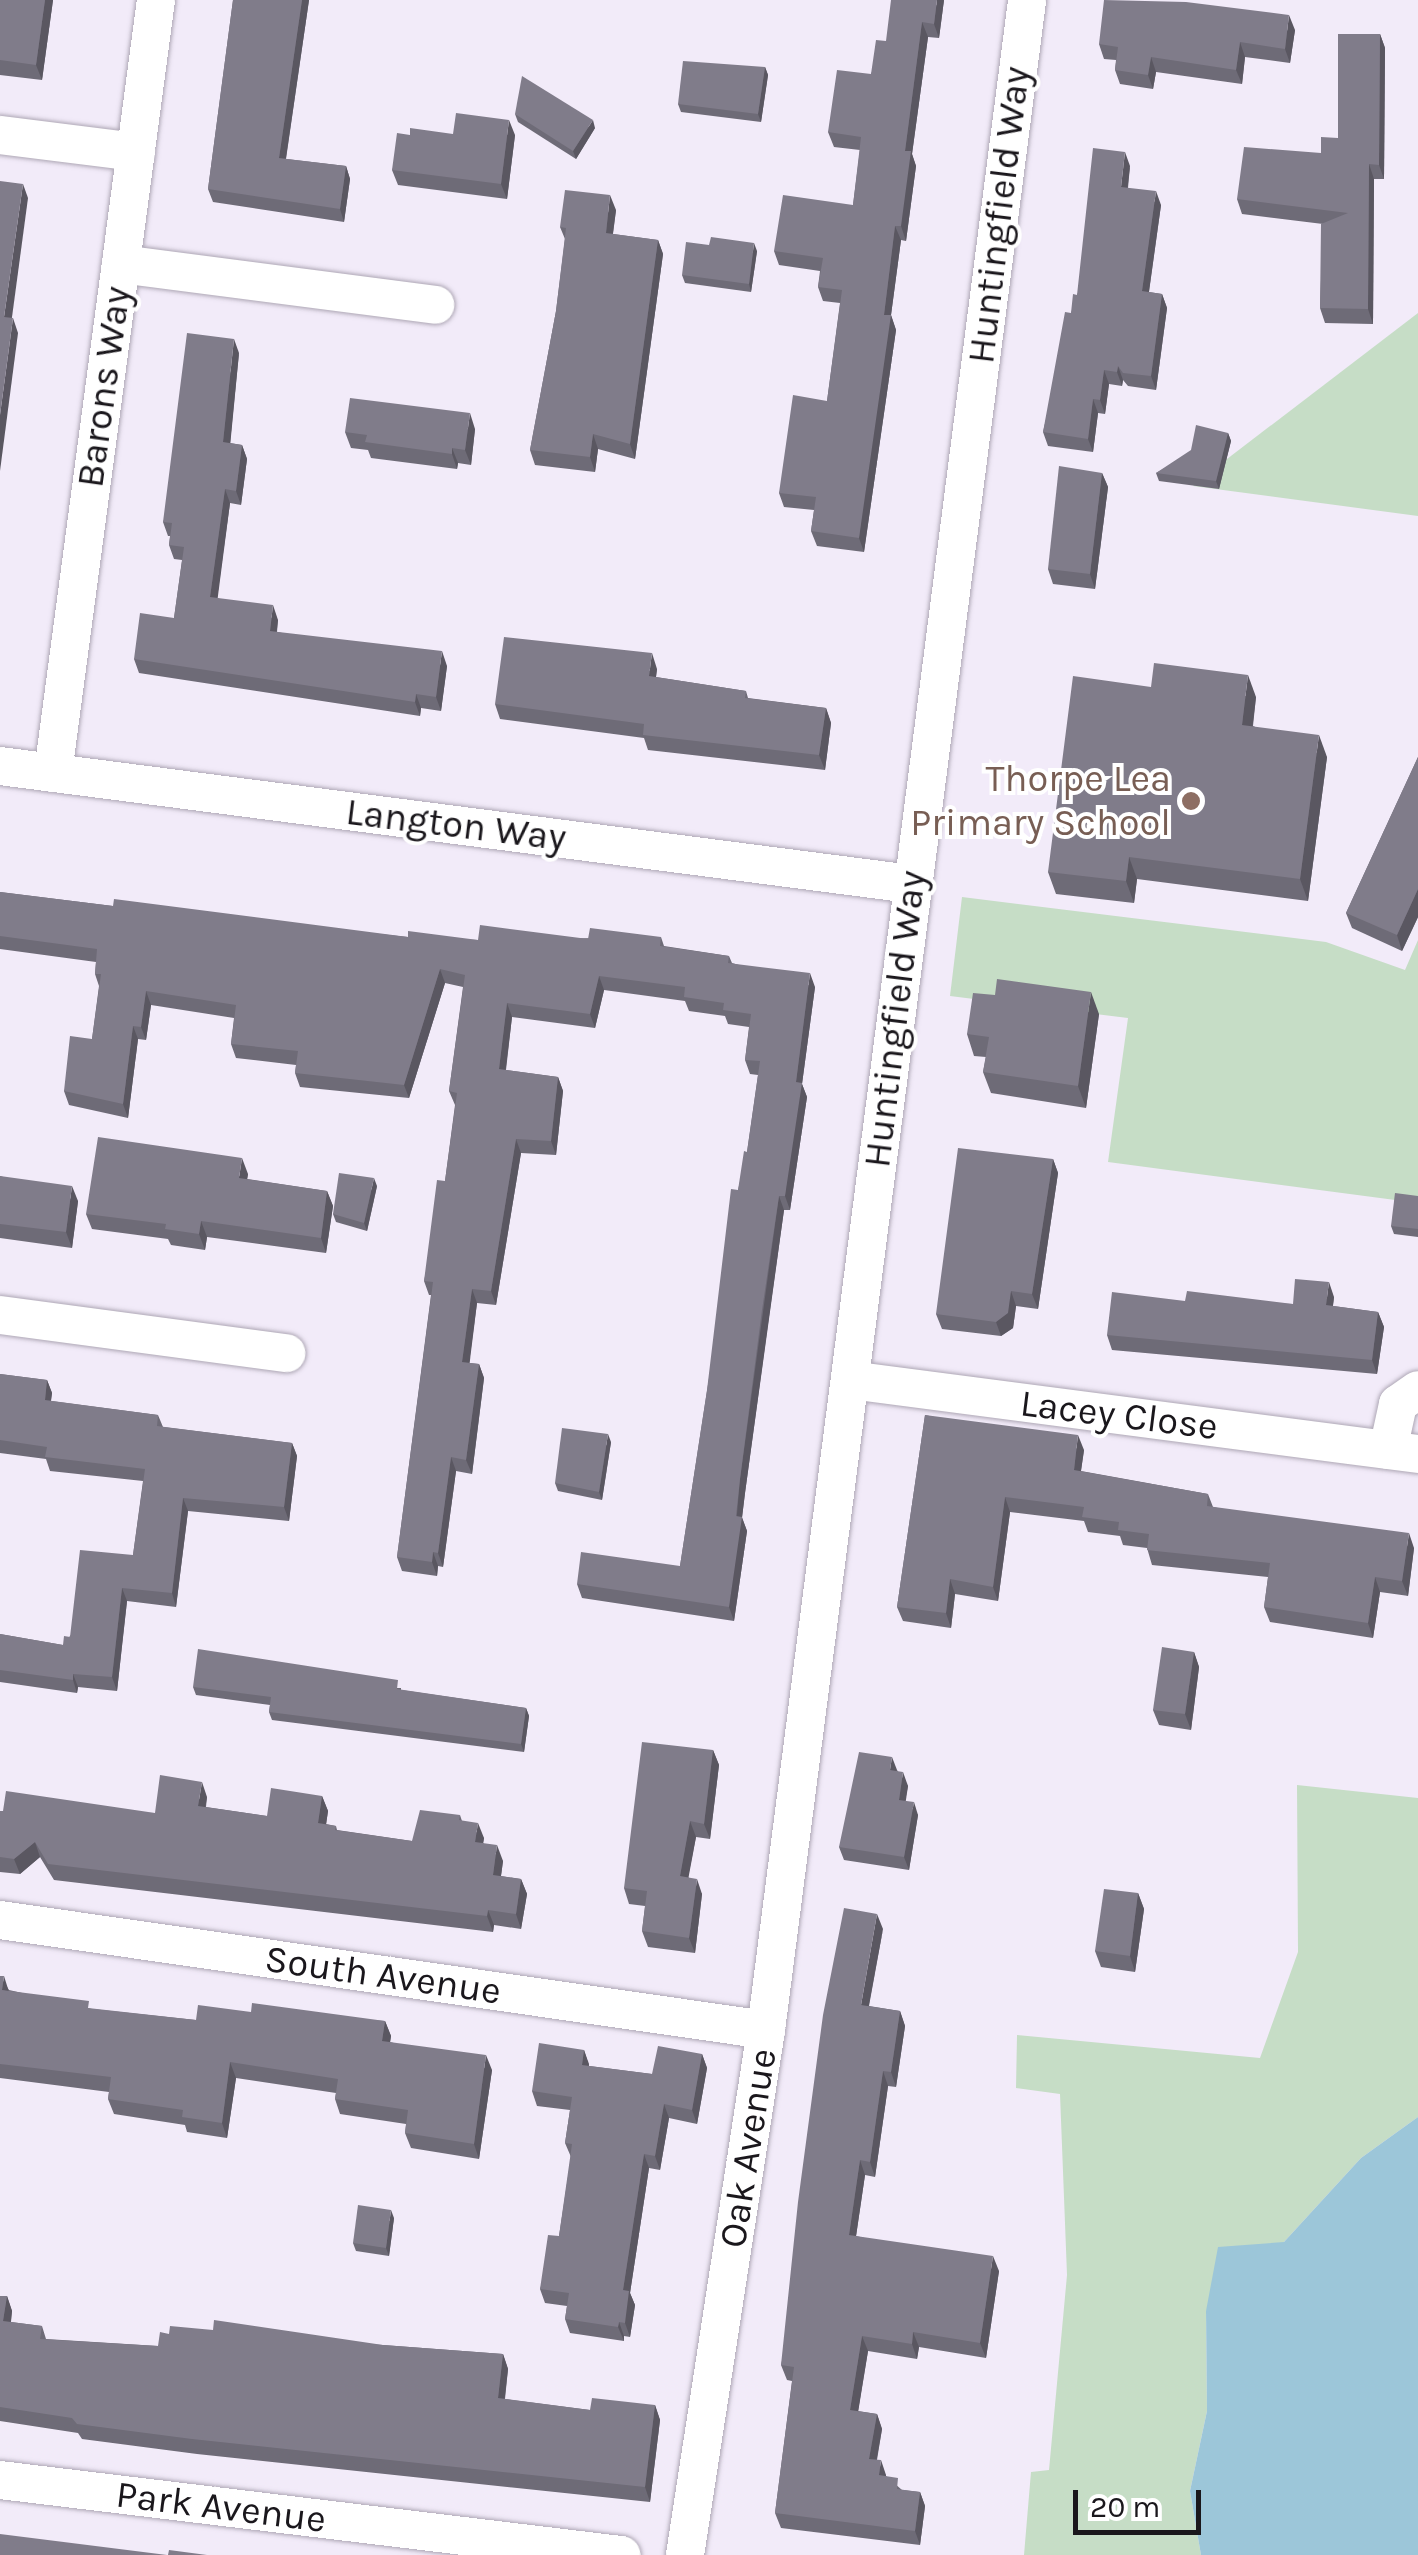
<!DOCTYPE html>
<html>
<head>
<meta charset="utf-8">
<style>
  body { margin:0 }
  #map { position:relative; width:1418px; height:2555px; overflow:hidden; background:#f2ebf9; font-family:Karla,sans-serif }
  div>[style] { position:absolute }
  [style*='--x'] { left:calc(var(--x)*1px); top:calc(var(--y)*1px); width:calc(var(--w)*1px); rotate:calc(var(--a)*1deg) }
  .green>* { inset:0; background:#c6ddc6 }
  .water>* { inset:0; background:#9cc6d9 }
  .roads { filter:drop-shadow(0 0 2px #aea7b5) drop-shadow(0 0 2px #aea7b5) }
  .minor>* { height:38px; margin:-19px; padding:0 19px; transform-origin:19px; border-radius:19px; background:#fff }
  .wall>* { inset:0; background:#6e6b77 }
  .shaded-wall>* { inset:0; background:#5a5761 }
  .building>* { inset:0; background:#807c8a }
  .dots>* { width:28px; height:28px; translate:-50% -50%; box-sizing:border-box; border:5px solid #fff; border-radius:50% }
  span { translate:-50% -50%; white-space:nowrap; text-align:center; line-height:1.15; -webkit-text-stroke:8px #fff; paint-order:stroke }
  .street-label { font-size:38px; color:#1a171c }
  .education-label { font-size:38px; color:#785e54 }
  .right { translate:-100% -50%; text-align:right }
  .scale { position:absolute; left:1073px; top:2490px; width:128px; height:45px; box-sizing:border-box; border:5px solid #1a171c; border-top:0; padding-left:12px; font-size:30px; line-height:35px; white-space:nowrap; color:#1a171c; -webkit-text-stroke:8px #fff; paint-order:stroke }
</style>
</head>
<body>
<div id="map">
  <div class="green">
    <div style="clip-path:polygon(1418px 313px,1418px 516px,1193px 486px,1227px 459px)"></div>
    <div style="clip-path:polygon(962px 897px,1326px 942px,1405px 970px,1418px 940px,1418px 1203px,1108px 1162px,1128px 1018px,950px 996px)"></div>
    <div style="clip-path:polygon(1297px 1785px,1418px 1798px,1418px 2117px,1361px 2158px,1284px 2242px,1206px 2311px,1207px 2411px,1190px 2491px,1201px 2555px,1024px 2555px,1031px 2472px,1049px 2470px,1067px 2275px,1060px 2094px,1016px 2088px,1017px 2035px,1260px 2058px,1298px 1952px)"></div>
  </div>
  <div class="water">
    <div style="clip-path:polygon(1418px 2117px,1418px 2555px,1201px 2555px,1190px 2491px,1207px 2411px,1206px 2311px,1218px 2247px,1284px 2242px,1361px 2158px)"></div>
  </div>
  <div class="roads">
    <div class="minor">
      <div style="--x:0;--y:135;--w:137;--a:7.1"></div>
      <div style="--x:121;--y:264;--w:317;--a:7.4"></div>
      <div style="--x:0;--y:766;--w:919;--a:7.38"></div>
      <div style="--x:53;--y:773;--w:780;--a:-82.41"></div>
      <div style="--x:0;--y:1315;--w:289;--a:7.6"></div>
      <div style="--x:850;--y:1380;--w:573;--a:7.42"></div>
      <div style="--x:1388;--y:1450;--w:47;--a:-77.7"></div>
      <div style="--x:1398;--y:1404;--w:24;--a:-35"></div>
      <div style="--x:0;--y:1920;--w:774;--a:8.17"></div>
      <div style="--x:0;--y:2480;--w:626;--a:6.89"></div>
      <div style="--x:685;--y:2555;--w:531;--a:-81.23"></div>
      <div style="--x:766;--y:2030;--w:2047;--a:-82.67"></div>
    </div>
  </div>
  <div class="wall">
    <div style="clip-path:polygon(0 0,53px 0,42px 80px,0 75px)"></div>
    <div style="clip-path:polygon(233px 0,309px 0,286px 159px,346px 166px,350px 179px,344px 222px,213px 202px,208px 189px)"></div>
    <div style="clip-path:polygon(944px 0,939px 38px,928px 37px,912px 154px,916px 166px,906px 241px,901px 240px,891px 315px,896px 330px,864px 552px,817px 546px,811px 531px,814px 510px,784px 507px,779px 493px,827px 401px,840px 303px,823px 301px,818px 287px,820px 271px,779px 265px,774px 251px,853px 205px,860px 150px,834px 147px,828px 132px,871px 74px,886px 41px)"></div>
    <div style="clip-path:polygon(1295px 30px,1290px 63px,1245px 57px,1242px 84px,1156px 72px,1153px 89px,1120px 84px,1115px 70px,1116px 60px,1104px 59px,1099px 44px)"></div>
    <div style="clip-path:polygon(1380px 34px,1385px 48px,1384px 179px,1374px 179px,1373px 324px,1325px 323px,1320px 308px,1323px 224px,1242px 214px,1237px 199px,1321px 153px,1338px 138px)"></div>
    <div style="clip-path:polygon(765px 67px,768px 75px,761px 122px,681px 112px,678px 104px)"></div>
    <div style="clip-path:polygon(515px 114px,595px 128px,576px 159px,518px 122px)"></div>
    <div style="clip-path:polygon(410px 135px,515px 135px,507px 199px,398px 185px,392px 170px)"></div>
    <div style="clip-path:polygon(1130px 166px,1128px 188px,1161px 205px,1149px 292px,1162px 294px,1167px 308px,1156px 390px,1128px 386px,1123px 380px,1122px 386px,1109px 384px,1105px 414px,1098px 413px,1093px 452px,1048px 446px,1043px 432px,1071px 313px,1077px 295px)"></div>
    <div style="clip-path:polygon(616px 210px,613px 234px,658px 240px,663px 254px,635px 459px,598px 449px,595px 472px,535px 465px,530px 450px,556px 311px,565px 239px,560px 227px)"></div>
    <div style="clip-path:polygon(757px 251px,751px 292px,685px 283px,682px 275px)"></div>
    <div style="clip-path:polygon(239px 353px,230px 443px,242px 445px,247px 459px,241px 505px,230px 503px,217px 598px,278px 620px,277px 632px,447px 666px,441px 711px,421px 708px,420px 716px,139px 673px,134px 659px,174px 618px,182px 560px,174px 559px,169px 545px,170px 536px,168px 536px,163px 522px)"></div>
    <div style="clip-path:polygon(475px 429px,471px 465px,458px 463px,457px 469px,371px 458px,368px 450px,351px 448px,345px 432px)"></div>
    <div style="clip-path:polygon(1228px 433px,1231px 441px,1219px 489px,1159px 481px,1156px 473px)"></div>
    <div style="clip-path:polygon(1102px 473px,1108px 487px,1095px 589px,1053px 584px,1048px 569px)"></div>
    <div style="clip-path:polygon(657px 669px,656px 677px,746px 691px,748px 698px,826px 708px,831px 723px,825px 770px,648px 750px,644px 738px,500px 719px,495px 704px)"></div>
    <div style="clip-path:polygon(1151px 687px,1256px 697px,1253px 726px,1327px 757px,1308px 901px,1137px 879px,1134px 903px,1056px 894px,1048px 872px)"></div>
    <div style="clip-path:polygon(1418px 757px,1418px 917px,1402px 951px,1352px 928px,1346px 913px)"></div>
    <div style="clip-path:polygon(0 892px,113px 906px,408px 937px,478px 940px,661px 937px,664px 946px,729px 956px,732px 963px,815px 987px,802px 1084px,807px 1097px,790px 1210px,784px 1210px,768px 1324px,745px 1493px,742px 1517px,747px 1531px,734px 1621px,582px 1598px,577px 1584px,680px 1566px,738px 1190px,747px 1152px,758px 1075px,750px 1074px,745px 1060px,749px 1027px,728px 1024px,725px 1016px,689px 1011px,685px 1001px,604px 990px,595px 1028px,512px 1017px,506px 1070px,558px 1077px,563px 1091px,556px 1155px,521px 1153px,496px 1305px,477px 1303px,469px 1363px,479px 1364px,484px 1378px,472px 1474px,456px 1471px,443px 1567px,438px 1566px,437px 1576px,402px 1571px,397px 1557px,431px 1295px,429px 1295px,424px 1281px,445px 1181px,455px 1105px,449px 1091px,463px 987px,445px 983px,409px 1098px,300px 1087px,295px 1073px,296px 1065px,236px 1058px,231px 1044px,234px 1018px,151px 1005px,146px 1040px,138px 1039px,128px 1118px,69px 1105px,64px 1091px,92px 1039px,99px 986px,95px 974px,96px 962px,0 949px)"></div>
    <div style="clip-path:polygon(995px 995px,1099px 1014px,1086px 1108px,991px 1093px,983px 1072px,986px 1057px,974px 1056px,967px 1034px)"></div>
    <div style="clip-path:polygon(1053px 1159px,1058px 1173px,1038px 1309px,1016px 1306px,1013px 1328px,1001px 1336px,942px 1329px,936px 1314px)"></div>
    <div style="clip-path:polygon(248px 1174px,247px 1179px,327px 1191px,333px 1206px,326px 1253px,207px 1237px,205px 1250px,171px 1245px,168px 1239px,92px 1229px,86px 1214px)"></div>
    <div style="clip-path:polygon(0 1176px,78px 1201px,72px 1248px,0 1238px)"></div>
    <div style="clip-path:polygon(377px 1186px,367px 1231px,336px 1222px,333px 1214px)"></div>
    <div style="clip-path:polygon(1418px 1196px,1418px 1237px,1394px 1234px,1391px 1226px)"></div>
    <div style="clip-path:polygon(1334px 1297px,1333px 1306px,1378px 1312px,1384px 1327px,1377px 1374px,1112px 1350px,1107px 1335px,1185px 1301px,1293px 1304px)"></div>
    <div style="clip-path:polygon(0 1374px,47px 1380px,52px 1393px,51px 1401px,158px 1415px,163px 1427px,292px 1443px,297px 1456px,289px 1521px,188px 1511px,176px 1607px,127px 1601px,117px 1691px,78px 1687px,77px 1693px,0 1682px,0 1634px,63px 1645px,133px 1555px,143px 1481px,50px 1471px,46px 1459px,0 1453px)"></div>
    <div style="clip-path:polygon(925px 1415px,1084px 1450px,1081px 1471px,1208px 1494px,1213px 1507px,1414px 1548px,1408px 1596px,1380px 1592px,1373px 1638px,1270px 1622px,1264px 1607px,1268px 1577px,1152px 1565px,1147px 1548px,1123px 1545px,1120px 1536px,1088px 1532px,1084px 1521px,1010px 1512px,998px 1601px,955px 1594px,951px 1628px,903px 1621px,897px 1607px)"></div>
    <div style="clip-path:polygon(611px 1442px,602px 1500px,558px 1491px,555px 1483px)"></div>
    <div style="clip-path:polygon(1194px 1652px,1199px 1667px,1191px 1730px,1159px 1725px,1153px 1710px)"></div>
    <div style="clip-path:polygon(193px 1687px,401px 1688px,401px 1690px,526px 1708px,529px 1716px,524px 1752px,272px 1720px,269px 1712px,270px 1705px,196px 1695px)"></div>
    <div style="clip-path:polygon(713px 1750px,719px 1765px,710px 1839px,696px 1837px,688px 1877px,702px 1894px,695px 1953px,648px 1947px,642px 1931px,645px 1906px,629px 1904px,624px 1888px)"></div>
    <div style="clip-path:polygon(897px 1770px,908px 1786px,905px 1801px,918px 1815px,909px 1870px,844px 1860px,839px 1847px)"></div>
    <div style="clip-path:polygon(322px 1796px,328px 1811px,326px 1824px,336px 1826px,337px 1830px,412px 1841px,460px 1815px,462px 1821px,484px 1838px,483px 1843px,503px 1861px,501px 1876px,521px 1879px,527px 1894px,521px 1929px,494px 1925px,493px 1932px,54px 1880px,40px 1857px,20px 1874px,0 1872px,0 1811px,155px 1813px,207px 1797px,206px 1807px,267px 1816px)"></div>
    <div style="clip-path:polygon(1138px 1893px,1144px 1909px,1135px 1972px,1101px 1967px,1095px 1951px)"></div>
    <div style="clip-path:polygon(883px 1929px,869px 2006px,900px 2011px,905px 2026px,896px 2087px,888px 2086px,875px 2177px,865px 2175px,856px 2236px,999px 2271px,986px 2358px,919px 2347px,917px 2359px,868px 2351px,858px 2411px,877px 2414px,882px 2429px,877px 2460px,886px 2476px,902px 2490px,920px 2492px,925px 2506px,920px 2545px,781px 2528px,775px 2513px,792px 2381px,787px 2380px,781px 2365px)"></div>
    <div style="clip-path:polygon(0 1976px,9px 1990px,92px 2009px,196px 2020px,251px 2012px,385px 2021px,391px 2036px,390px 2042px,492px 2070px,479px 2159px,411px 2148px,405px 2133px,406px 2124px,340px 2114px,335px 2099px,336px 2093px,236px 2078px,227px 2138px,187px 2132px,185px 2125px,114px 2114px,108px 2099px,109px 2092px,0 2078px)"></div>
    <div style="clip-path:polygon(584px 2050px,589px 2066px,652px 2074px,702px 2054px,707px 2068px,697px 2124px,669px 2118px,660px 2170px,649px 2168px,630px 2293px,635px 2305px,630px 2337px,624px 2336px,624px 2341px,570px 2333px,565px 2319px,567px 2306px,545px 2303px,540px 2289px,559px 2236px,571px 2157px,565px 2143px,570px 2110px,537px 2106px,532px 2091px)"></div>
    <div style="clip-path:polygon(394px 2218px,389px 2256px,356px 2251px,353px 2243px)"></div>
    <div style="clip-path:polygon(0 2296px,7px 2296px,12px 2311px,11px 2322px,42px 2326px,46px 2339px,158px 2346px,169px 2334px,383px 2345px,503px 2354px,508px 2369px,505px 2399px,590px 2410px,655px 2405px,660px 2420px,650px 2502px,197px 2454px,82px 2439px,78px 2433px,0 2421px)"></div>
  </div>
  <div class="shaded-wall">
    <div style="clip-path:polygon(45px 0,53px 0,42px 80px,36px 65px)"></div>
    <div style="clip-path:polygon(302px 0,309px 0,284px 171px,279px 158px)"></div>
    <div style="clip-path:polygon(937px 0,944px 0,939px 38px,934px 24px)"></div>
    <div style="clip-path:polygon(1289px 15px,1295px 30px,1290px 63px,1285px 49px)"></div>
    <div style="clip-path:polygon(922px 22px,928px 37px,912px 154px,916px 166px,906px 241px,901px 226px,905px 151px)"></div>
    <div style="clip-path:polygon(1380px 34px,1385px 48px,1384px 179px,1379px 165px)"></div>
    <div style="clip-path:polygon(1240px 42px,1245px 57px,1242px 84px,1236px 70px)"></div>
    <div style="clip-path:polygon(1151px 57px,1156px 72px,1153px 89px,1148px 75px)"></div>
    <div style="clip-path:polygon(765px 67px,768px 75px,761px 122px,758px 114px)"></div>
    <div style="clip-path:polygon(509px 120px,515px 135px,507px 199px,501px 184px)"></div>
    <div style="clip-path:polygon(593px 120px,595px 128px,576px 159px,573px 151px)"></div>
    <div style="clip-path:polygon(1125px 152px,1130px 166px,1126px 201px,1121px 187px)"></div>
    <div style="clip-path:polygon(1369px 164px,1374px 179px,1373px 324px,1368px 309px)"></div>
    <div style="clip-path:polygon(346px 166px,350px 179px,344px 222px,340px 209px)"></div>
    <div style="clip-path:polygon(23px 184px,28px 198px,10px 332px,4px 317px)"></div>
    <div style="clip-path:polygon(1156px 191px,1161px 205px,1147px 305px,1142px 291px)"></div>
    <div style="clip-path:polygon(610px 195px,616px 210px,611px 247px,606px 233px)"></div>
    <div style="clip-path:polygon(895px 226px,901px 240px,891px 315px,896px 330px,864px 552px,859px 538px,884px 315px)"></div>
    <div style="clip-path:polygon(658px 240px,663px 254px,635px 459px,630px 444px)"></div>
    <div style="clip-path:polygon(754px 243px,757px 251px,751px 292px,749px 284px)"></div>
    <div style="clip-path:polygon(1162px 294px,1167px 308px,1156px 390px,1151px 376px)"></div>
    <div style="clip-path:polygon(13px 318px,18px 333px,0 471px,0 415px)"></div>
    <div style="clip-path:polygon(234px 339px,239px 353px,229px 457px,223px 442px)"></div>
    <div style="clip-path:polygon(1118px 366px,1123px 380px,1122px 386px,1117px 372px)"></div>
    <div style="clip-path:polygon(1104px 370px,1109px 384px,1105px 414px,1100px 400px)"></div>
    <div style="clip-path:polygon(1093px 399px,1098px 413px,1093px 452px,1088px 439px)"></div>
    <div style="clip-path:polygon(470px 413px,475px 429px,471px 465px,465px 450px)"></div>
    <div style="clip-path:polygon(1228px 433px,1231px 441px,1219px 489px,1216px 481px)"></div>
    <div style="clip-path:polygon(593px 434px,598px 449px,595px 472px,590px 457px)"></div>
    <div style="clip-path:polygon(242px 445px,247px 459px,241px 505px,236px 491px)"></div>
    <div style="clip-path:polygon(452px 448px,458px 463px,457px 469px,452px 454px)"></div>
    <div style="clip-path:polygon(1102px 473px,1108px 487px,1095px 589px,1090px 574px)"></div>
    <div style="clip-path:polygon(225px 489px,230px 503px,216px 611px,210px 597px)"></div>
    <div style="clip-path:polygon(273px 605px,278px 620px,275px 645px,270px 631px)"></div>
    <div style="clip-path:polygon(442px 651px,447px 666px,441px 711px,436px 697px)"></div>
    <div style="clip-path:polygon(652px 653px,657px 669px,654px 691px,649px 676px)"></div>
    <div style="clip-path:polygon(1248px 675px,1256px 697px,1250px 747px,1242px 725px)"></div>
    <div style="clip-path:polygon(416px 694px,421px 708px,420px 716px,415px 702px)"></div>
    <div style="clip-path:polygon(826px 708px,831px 723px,825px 770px,819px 755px)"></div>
    <div style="clip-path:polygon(1319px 735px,1327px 757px,1308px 901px,1300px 879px)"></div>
    <div style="clip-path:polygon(1129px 857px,1137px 879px,1134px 903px,1126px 881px)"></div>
    <div style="clip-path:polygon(1418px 889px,1418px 917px,1402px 951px,1397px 935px)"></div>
    <div style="clip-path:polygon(440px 969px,445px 983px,409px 1098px,404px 1085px)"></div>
    <div style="clip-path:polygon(810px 973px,815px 987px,802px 1084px,807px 1097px,790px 1210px,785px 1196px,796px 1082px)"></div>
    <div style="clip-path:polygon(599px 976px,604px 990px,595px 1028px,590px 1014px)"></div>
    <div style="clip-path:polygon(146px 991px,151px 1005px,146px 1040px,141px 1027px)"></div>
    <div style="clip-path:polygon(1091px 992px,1099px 1014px,1086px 1108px,1078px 1086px)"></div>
    <div style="clip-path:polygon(507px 1003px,512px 1017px,504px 1083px,499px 1069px)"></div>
    <div style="clip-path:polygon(133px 1026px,138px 1039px,128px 1118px,123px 1104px)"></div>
    <div style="clip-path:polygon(558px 1077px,563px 1091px,556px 1155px,551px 1141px)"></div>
    <div style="clip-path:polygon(516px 1139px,521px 1153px,496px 1305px,491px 1291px)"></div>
    <div style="clip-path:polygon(242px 1158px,248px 1174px,245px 1193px,239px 1178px)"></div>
    <div style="clip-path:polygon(1053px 1159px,1058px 1173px,1038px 1309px,1032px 1294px)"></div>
    <div style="clip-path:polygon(374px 1178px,377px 1186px,367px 1231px,364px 1223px)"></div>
    <div style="clip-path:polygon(72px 1186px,78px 1201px,72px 1248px,66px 1232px)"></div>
    <div style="clip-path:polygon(327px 1191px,333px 1206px,326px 1253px,321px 1238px)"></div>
    <div style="clip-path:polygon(779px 1196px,784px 1210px,745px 1493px,742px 1518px,747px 1531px,734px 1621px,729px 1607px,740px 1479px)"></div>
    <div style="clip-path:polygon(201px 1221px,207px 1237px,205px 1250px,199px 1234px)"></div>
    <div style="clip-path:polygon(1329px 1282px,1334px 1297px,1331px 1320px,1326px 1305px)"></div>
    <div style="clip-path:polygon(472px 1289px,477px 1303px,468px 1376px,462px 1362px)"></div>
    <div style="clip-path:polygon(1011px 1291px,1016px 1306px,1013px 1328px,1001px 1336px,996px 1322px)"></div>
    <div style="clip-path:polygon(1378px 1312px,1384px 1327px,1377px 1374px,1372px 1360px)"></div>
    <div style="clip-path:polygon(479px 1364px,484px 1378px,472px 1474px,466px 1460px)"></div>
    <div style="clip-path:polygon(47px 1380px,52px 1393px,49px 1413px,45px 1400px)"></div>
    <div style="clip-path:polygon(608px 1434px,611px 1442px,602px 1500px,599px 1492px)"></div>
    <div style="clip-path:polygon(1078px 1435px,1084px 1450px,1079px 1484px,1074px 1470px)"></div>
    <div style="clip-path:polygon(292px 1443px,297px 1456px,289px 1521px,284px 1507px)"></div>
    <div style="clip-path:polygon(451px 1457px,456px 1471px,443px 1567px,438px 1553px)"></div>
    <div style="clip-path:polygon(1005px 1497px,1010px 1512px,998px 1601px,993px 1587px)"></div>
    <div style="clip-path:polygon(183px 1498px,188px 1511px,176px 1607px,172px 1593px)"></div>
    <div style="clip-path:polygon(1409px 1533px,1414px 1548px,1408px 1596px,1402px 1581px)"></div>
    <div style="clip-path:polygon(433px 1552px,438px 1566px,437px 1576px,432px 1562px)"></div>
    <div style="clip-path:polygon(1375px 1577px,1380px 1592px,1373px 1638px,1368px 1623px)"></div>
    <div style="clip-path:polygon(950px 1579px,955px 1594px,951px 1628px,946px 1613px)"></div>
    <div style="clip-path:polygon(122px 1588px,127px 1601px,117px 1691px,112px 1677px)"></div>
    <div style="clip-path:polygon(1194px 1652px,1199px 1667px,1191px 1730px,1185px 1714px)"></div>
    <div style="clip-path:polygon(73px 1674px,78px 1687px,77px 1693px,73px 1680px)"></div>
    <div style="clip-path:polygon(526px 1708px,529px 1716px,524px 1752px,521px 1744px)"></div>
    <div style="clip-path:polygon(713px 1750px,719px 1765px,710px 1839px,704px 1824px)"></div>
    <div style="clip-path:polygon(892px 1757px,897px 1770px,895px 1784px,890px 1770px)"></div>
    <div style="clip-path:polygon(903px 1772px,908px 1786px,904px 1813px,899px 1800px)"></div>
    <div style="clip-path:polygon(202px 1782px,207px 1797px,203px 1821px,198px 1806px)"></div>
    <div style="clip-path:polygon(322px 1796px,328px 1811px,324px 1839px,318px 1823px)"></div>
    <div style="clip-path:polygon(914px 1802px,918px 1815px,909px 1870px,904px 1857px)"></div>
    <div style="clip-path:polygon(690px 1821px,696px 1837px,686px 1891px,680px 1876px)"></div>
    <div style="clip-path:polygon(478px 1823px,484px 1838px,481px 1858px,475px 1842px)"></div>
    <div style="clip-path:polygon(35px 1842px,40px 1857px,20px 1874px,14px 1859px)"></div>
    <div style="clip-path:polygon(497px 1845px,503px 1861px,499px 1890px,493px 1875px)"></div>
    <div style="clip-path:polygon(521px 1879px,527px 1894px,521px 1929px,516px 1914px)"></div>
    <div style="clip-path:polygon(697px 1879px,702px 1894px,695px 1953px,689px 1938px)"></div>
    <div style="clip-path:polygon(1138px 1893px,1144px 1909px,1135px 1972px,1130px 1956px)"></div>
    <div style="clip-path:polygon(488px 1910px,494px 1925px,493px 1932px,487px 1916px)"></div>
    <div style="clip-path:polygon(877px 1914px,883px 1929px,866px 2020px,861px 2005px)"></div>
    <div style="clip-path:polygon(4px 1976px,9px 1992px,2px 1990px)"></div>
    <div style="clip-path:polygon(900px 2011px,905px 2026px,896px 2087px,891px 2072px)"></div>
    <div style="clip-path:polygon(385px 2021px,391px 2036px,388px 2056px,382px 2041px)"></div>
    <div style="clip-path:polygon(584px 2050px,589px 2064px,587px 2079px,582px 2065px)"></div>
    <div style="clip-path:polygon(702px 2054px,707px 2068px,697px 2124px,692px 2110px)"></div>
    <div style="clip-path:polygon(486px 2055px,492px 2070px,479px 2159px,474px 2144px)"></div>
    <div style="clip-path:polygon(230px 2062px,236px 2078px,227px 2138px,222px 2123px)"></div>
    <div style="clip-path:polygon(883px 2071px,888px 2086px,875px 2177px,870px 2162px)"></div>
    <div style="clip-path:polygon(664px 2104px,669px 2118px,660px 2170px,655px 2156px)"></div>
    <div style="clip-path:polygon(644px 2154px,649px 2168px,630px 2293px,635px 2305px,630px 2337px,625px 2323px,623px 2290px)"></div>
    <div style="clip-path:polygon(860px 2160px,865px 2175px,854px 2250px,849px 2235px)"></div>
    <div style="clip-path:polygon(391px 2210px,394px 2218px,389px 2256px,386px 2248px)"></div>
    <div style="clip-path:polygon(993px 2256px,999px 2271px,986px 2358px,980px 2343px)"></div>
    <div style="clip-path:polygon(7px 2296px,12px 2311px,9px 2336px,3px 2321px)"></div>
    <div style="clip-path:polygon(619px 2322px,624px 2336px,624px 2341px,618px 2327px)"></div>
    <div style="clip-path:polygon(913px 2332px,919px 2347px,917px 2359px,912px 2344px)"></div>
    <div style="clip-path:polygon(862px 2336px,868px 2351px,856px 2425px,850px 2410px)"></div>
    <div style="clip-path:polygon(503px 2354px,508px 2369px,503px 2413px,498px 2398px)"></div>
    <div style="clip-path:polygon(655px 2405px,660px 2420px,650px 2502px,645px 2487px)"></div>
    <div style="clip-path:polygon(877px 2414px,882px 2429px,874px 2474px,869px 2459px)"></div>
    <div style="clip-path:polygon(881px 2460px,886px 2475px,884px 2490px,879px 2475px)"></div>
    <div style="clip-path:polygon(920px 2492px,925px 2506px,920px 2545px,915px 2531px)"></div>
  </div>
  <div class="building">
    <div style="clip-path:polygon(0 0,45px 0,36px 65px,0 60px)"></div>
    <div style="clip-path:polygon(233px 0,302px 0,279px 158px,346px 166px,340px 209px,208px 189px)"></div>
    <div style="clip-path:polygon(891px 0,937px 0,934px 24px,922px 22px,905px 151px,911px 151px,901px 226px,895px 226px,884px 315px,891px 315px,859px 538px,811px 531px,816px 497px,779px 493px,793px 395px,827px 401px,842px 290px,818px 287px,823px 258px,774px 251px,783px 195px,853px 205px,861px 137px,828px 132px,837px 70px,871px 74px,876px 40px,886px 41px)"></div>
    <div style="clip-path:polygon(1104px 0,1186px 2px,1289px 15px,1285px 49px,1240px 42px,1236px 70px,1151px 57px,1148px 75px,1115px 70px,1118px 47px,1099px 44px)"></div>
    <div style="clip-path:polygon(1338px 34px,1380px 34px,1379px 165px,1369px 164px,1368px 309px,1320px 308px,1321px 224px,1348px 213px,1237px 199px,1244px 147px,1321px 153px,1321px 137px,1338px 138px)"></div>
    <div style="clip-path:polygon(683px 61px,765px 67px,758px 114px,678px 104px)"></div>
    <div style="clip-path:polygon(522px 76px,593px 120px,573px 151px,515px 114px)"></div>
    <div style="clip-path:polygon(456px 113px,509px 120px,501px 184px,392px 170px,397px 133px,410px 135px,410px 128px,453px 134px)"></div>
    <div style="clip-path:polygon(1093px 148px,1125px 152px,1121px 187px,1156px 191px,1142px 291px,1162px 294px,1151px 376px,1123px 373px,1118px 366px,1117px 372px,1104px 370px,1100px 400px,1093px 399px,1088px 439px,1043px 432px,1065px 312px,1071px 313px,1073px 294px,1077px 295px)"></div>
    <div style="clip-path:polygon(0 181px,23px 184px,4px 317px,13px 318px,0 415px)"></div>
    <div style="clip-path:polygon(565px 190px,610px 195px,606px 233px,658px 240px,630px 444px,593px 434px,590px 457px,530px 450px,556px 311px,566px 228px,560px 227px)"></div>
    <div style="clip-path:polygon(711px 237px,754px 243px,749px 284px,682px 275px,686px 242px,709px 245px)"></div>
    <div style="clip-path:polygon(187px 333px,234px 339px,223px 442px,242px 445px,236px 491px,225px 489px,210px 597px,273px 605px,270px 631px,442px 651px,436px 697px,416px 694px,415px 702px,134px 659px,140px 613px,174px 618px,184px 547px,169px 545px,172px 523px,163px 522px)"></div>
    <div style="clip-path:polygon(350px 398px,470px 413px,465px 450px,452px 448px,452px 454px,365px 442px,367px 435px,345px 432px)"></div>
    <div style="clip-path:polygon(1196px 425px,1228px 433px,1216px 481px,1156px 473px,1191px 450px)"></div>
    <div style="clip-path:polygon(1059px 466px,1102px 473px,1090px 574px,1048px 569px)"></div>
    <div style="clip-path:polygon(504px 637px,652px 653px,649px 676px,746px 691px,745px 698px,826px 708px,819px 755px,643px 735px,644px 724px,495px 704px)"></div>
    <div style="clip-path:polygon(1154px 663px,1248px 675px,1242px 725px,1319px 735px,1300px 879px,1129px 857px,1126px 881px,1048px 872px,1073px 676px,1151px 687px)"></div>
    <div style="clip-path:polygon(1418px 757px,1418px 889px,1397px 935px,1346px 913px)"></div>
    <div style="clip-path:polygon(0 892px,113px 906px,114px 899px,408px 937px,408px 931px,478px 940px,480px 925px,588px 939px,590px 928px,661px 937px,660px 946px,729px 956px,728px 963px,810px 973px,796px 1082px,802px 1083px,785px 1196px,779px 1196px,762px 1310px,740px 1479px,736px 1516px,742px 1517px,729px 1607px,577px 1584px,581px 1552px,680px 1566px,707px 1390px,731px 1189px,738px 1190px,744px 1151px,747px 1152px,760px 1061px,745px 1060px,751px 1014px,723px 1010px,724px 1003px,684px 997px,685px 987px,599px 976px,590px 1014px,507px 1003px,499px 1069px,558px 1077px,551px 1141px,516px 1139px,491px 1291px,472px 1289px,462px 1362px,479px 1364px,466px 1460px,451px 1457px,438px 1553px,433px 1552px,432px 1562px,397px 1557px,433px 1282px,424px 1281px,437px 1180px,445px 1181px,457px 1093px,449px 1091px,465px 975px,440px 969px,404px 1085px,295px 1073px,298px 1051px,231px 1044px,236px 1005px,146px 991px,141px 1027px,133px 1026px,123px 1104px,64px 1091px,70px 1036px,92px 1039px,101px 974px,95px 974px,97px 949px,0 936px)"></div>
    <div style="clip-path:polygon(997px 979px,1091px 992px,1078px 1086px,983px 1072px,989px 1037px,967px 1034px,973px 993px,995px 995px)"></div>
    <div style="clip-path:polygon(98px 1137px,242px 1158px,239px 1178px,327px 1191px,321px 1238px,201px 1221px,199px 1234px,165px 1229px,166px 1224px,86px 1214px)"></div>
    <div style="clip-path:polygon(958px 1148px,1053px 1159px,1032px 1294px,1011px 1291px,1008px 1313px,996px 1322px,936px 1314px)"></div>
    <div style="clip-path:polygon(339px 1173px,374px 1178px,364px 1223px,333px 1214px)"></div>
    <div style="clip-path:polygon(0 1176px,72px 1186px,66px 1232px,0 1224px)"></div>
    <div style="clip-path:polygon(1395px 1193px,1418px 1196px,1418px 1229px,1391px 1226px)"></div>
    <div style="clip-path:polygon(1295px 1279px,1329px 1282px,1326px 1305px,1378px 1312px,1372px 1360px,1107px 1335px,1112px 1292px,1185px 1301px,1187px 1291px,1293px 1304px)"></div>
    <div style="clip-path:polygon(0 1374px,47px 1380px,45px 1400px,158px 1415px,157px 1426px,292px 1443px,284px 1507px,183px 1498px,172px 1593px,122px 1588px,112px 1677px,73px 1674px,73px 1680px,0 1670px,0 1634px,63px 1645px,64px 1636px,70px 1637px,80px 1550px,133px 1555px,145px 1469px,45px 1457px,47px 1447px,0 1440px)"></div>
    <div style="clip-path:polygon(925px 1415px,1078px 1435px,1074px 1470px,1208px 1494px,1207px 1506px,1409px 1533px,1402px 1581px,1375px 1577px,1368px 1623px,1264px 1607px,1270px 1563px,1147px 1550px,1149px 1534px,1118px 1530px,1119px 1522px,1082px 1517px,1084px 1507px,1005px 1497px,993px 1587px,950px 1579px,946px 1613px,897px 1607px)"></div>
    <div style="clip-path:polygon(562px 1428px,608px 1434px,599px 1492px,555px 1483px)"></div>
    <div style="clip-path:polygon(1162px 1647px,1194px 1652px,1185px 1714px,1153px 1710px)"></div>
    <div style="clip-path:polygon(198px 1649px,398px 1680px,397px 1689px,526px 1708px,521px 1744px,269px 1712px,271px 1697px,193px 1687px)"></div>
    <div style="clip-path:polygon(642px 1742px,713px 1750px,704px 1824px,690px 1821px,680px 1876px,697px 1879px,689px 1938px,642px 1931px,647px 1891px,624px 1888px)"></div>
    <div style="clip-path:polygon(859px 1752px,892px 1757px,890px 1770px,903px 1772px,899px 1800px,914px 1802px,904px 1857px,839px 1847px)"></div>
    <div style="clip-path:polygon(160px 1775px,202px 1782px,198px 1806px,267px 1816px,271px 1788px,322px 1796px,318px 1823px,336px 1826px,335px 1830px,412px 1841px,420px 1810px,460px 1815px,459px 1820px,478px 1823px,475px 1842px,497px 1845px,493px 1875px,521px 1879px,516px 1914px,488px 1910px,487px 1916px,48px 1864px,35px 1842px,14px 1859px,0 1857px,0 1811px,3px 1811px,6px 1791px,155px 1813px)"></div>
    <div style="clip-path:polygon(1104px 1889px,1138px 1893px,1130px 1956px,1095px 1951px)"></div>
    <div style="clip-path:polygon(844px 1908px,877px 1914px,861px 2005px,900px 2011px,891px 2072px,883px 2071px,870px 2162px,860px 2160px,849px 2235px,993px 2256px,980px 2343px,913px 2332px,912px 2344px,862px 2336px,850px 2410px,877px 2414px,869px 2459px,881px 2460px,879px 2475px,898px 2478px,897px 2489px,920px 2492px,915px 2531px,775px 2513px,794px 2367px,781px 2365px,798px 2202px,823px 2015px)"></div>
    <div style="clip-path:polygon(0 1976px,4px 1976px,2px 1990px,89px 2001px,88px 2008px,196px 2020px,198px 2005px,251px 2012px,252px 2003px,385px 2021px,382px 2041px,486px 2055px,474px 2144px,405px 2133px,408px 2110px,335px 2099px,338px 2079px,230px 2062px,222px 2123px,182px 2117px,183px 2110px,108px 2099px,111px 2077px,0 2064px)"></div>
    <div style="clip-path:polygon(539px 2043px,584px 2050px,582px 2065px,652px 2074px,658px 2046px,702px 2054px,692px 2110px,664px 2104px,655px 2156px,644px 2154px,623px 2290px,629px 2291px,625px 2323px,619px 2322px,618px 2327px,565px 2319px,569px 2293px,540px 2289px,548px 2235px,559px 2236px,572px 2144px,565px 2143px,572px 2097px,532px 2091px)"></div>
    <div style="clip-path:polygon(358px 2205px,391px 2210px,386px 2248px,353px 2243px)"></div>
    <div style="clip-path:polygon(0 2296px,7px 2296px,3px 2321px,42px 2326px,40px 2339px,158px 2346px,160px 2332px,169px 2334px,170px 2326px,213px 2330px,214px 2320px,383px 2345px,503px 2354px,498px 2398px,590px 2410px,592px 2398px,655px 2405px,645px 2487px,192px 2439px,77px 2424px,72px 2418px,0 2407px)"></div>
    <div style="clip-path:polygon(0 2534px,167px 2555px,0 2555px)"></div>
    <div style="clip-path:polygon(169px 2550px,207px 2555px,168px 2555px)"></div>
  </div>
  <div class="dots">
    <div style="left:1191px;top:801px;background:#8d6e63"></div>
  </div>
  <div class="street-label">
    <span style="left:999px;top:215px;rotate:-83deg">Huntingfield Way</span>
    <span style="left:104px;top:387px;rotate:-82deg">Barons Way</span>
    <span style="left:456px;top:825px;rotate:7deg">Langton Way</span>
    <span style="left:895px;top:1019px;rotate:-83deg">Huntingfield Way</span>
    <span style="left:1119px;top:1415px;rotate:7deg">Lacey Close</span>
    <span style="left:383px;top:1975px;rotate:8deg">South Avenue</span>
    <span style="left:748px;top:2148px;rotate:-81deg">Oak Avenue</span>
    <span style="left:221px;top:2507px;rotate:7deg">Park Avenue</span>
  </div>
  <div class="education-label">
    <span class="right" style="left:1171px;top:801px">Thorpe Lea<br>Primary School</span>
  </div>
  <div class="scale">20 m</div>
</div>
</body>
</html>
